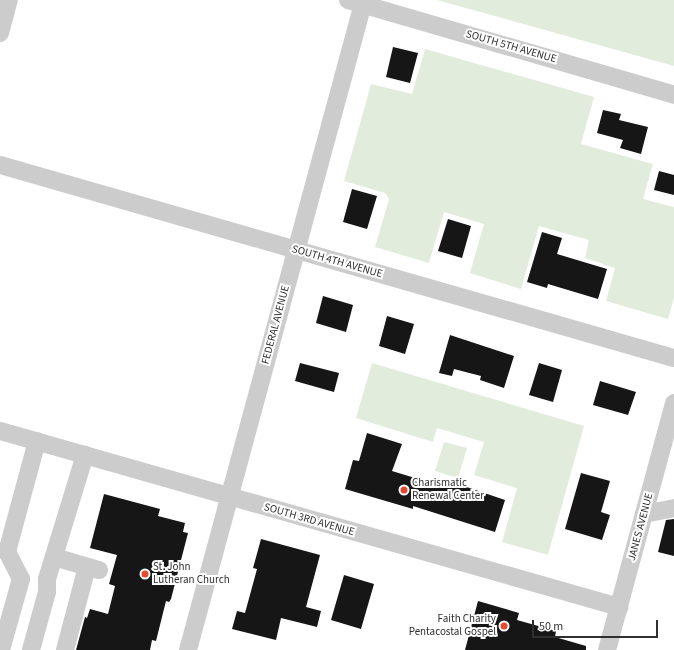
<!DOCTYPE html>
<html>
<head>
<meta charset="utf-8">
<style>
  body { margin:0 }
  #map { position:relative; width:674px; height:650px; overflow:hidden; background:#fff; font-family:"Source Sans 3",sans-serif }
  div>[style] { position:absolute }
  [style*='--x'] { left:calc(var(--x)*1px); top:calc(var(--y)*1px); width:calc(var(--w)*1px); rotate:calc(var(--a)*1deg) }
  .green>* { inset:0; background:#e2ecdd }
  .building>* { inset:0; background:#161616 }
  .minor>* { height:18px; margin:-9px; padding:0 9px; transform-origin:9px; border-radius:9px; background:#ccc }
  .dots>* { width:11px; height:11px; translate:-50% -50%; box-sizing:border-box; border:2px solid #fff; border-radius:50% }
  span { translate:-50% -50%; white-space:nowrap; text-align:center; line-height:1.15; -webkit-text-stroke:4px #fff; paint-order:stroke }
  .street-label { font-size:11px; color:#2f2f2f }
  .poi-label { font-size:11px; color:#2f2f2f }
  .left { translate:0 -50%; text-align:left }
  .right { translate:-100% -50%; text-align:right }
  .scale { position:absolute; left:532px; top:620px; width:126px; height:18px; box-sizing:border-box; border:2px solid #2f2f2f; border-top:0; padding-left:5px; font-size:12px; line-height:14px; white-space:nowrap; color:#2f2f2f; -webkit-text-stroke:3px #fff; paint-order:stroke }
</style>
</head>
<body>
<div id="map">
  <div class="green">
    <div style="clip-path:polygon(437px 0,674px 0,674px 66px)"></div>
    <div style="clip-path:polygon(425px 49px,594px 97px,581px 144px,653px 164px,643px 199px,674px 207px,674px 298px,668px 319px,606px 301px,615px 268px,585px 258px,589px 240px,539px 226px,521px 289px,470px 273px,484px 224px,444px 212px,429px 263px,375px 247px,389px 199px,385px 193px,344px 181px,371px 84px,412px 94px)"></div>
    <div style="clip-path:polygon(372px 363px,584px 426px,548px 555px,502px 542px,517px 488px,474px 475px,484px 442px,437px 428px,433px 442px,356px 418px)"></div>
    <div style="clip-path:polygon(444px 442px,467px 448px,458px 478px,435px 471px)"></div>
  </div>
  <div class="building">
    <div style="clip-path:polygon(393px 47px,418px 53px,410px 83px,386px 77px)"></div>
    <div style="clip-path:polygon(603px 110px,621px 114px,619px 120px,648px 127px,641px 154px,620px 148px,623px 140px,597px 133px)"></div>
    <div style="clip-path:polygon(659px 171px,674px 175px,674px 195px,654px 190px)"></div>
    <div style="clip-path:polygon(352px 189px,377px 196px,367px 229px,343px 222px)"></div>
    <div style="clip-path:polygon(448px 219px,471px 226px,462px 258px,438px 251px)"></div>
    <div style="clip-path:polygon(542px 232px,562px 238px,557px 254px,607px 269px,598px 299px,548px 284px,547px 288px,527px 282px)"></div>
    <div style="clip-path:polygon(323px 296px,353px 305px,346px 332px,316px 323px)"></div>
    <div style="clip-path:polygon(387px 316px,414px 324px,405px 354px,379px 346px)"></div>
    <div style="clip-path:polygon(450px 335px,514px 356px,504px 388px,480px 380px,481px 376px,454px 369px,452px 376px,439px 373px)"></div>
    <div style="clip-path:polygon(300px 363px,339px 373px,334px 392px,295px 381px)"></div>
    <div style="clip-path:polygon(539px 363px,562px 370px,553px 402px,529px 395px)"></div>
    <div style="clip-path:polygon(600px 381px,636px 392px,628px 415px,593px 405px)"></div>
    <div style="clip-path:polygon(367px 433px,402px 444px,392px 471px,438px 485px,440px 478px,505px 500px,495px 532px,413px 506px,413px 509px,345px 489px,353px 460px,359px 461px)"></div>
    <div style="clip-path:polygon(581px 473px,610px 481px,601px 512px,610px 515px,602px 540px,565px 529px)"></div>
    <div style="clip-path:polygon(104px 494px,160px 509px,158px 516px,185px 523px,183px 532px,188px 533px,171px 599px,169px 602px,166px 601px,156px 641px,152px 640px,150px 650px,76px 650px,85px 617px,87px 618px,90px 609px,108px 614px,115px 586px,109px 584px,117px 555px,90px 548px)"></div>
    <div style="clip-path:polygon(674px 519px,674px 556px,658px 552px,666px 520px)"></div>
    <div style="clip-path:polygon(261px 539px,320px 555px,306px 607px,321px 611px,317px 627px,281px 618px,276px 640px,232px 629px,237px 611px,245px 613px,257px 569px,253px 568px)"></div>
    <div style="clip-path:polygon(344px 575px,374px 584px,361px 629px,331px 620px)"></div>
    <div style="clip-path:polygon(478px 601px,519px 613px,517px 620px,556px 631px,555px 637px,586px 646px,586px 650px,465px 650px)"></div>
  </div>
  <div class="minor">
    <div style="--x:348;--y:0;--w:340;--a:16.2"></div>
    <div style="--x:0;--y:33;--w:34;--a:-75"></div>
    <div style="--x:0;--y:165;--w:701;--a:15.98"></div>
    <div style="--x:0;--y:431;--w:644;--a:15.87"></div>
    <div style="--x:644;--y:514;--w:31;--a:-11"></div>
    <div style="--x:54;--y:557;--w:47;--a:16.1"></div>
    <div style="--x:1;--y:650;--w:74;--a:-74.3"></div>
    <div style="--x:21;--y:579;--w:30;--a:-117"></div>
    <div style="--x:7;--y:552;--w:115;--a:-74.9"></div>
    <div style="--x:31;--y:650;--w:60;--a:-74.6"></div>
    <div style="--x:47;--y:592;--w:13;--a:-90"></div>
    <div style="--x:47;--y:579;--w:130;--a:-73"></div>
    <div style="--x:65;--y:650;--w:86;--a:-75.2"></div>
    <div style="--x:188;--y:650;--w:673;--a:-74.85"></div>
    <div style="--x:607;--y:650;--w:256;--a:-74.8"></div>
  </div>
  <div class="dots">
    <div style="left:404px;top:490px;background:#e54a32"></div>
    <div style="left:145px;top:574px;background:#e54a32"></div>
    <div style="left:504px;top:626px;background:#e54a32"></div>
  </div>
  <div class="street-label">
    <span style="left:511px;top:47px;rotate:16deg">SOUTH 5TH AVENUE</span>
    <span style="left:337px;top:262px;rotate:16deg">SOUTH 4TH AVENUE</span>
    <span style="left:276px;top:325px;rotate:-75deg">FEDERAL AVENUE</span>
    <span style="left:309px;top:520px;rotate:16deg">SOUTH 3RD AVENUE</span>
    <span style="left:641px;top:527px;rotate:-75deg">JANES AVENUE</span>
  </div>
  <div class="poi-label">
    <span class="left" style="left:412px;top:490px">Charismatic<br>Renewal Center</span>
    <span class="left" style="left:153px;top:574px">St. John<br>Lutheran Church</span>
    <span class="right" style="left:496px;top:626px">Faith Charity<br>Pentacostal Gospel</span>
  </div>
  <div class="scale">50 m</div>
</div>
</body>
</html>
